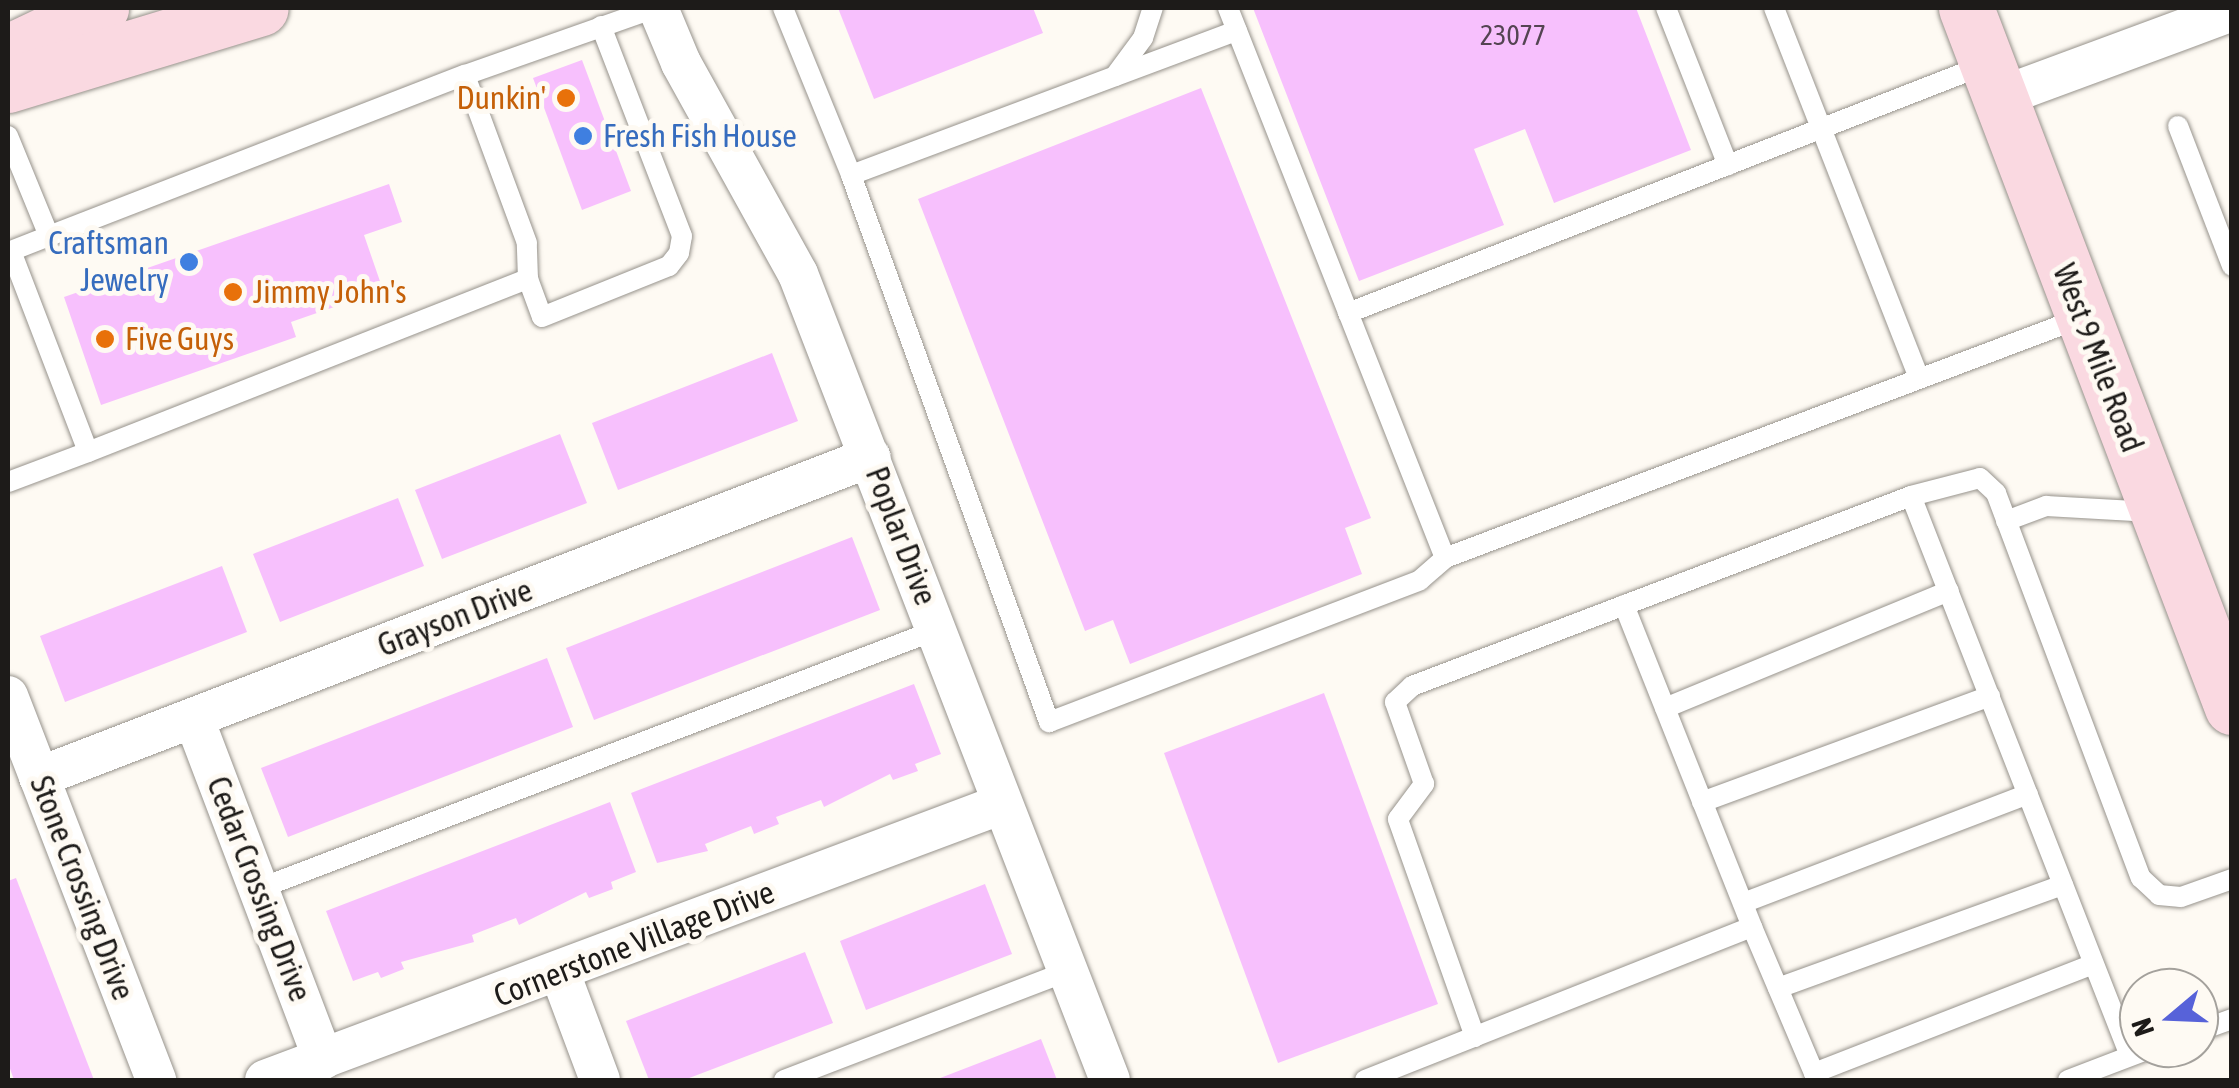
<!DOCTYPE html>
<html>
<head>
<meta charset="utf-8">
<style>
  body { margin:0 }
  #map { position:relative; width:2239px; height:1088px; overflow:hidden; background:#fefaf3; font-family:"Asap Condensed",sans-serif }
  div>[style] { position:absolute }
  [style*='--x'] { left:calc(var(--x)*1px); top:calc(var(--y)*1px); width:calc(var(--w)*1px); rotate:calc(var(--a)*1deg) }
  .building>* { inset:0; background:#f7c0fd }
  .roads { filter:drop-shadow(0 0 2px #97938c) drop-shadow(0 0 2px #97938c) }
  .service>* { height:20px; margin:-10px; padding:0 10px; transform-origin:10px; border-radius:10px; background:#fff }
  .minor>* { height:40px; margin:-20px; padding:0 20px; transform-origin:20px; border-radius:20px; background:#fff }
  .secondary>* { height:55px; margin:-27.5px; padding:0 27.5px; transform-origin:27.5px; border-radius:27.5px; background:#fad9e1 }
  .dots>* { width:28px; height:28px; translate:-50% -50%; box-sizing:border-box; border:5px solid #fefaf3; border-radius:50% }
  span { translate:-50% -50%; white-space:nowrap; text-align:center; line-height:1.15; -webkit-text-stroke:10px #fefaf3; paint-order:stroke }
  .number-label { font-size:28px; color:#544452 }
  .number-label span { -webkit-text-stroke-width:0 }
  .food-label { font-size:32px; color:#c56008 }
  .right { translate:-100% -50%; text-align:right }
  .left { translate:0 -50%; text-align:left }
  .shop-label { font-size:32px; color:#366cbe }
  .street-label { font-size:32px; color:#1d1b19 }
  .frame { position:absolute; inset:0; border:10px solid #1d1b19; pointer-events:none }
  .north { position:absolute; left:2119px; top:968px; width:100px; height:100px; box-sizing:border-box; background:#fefaf3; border:2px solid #a4a19c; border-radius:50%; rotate:251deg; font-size:28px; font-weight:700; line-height:40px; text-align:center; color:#1d1b19 }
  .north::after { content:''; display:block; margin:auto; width:35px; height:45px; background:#5762d9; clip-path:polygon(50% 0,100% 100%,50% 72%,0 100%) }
</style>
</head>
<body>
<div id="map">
  <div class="building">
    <div style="clip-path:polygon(838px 8px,1033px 8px,1043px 33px,874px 99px)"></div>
    <div style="clip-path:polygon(1253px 8px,1636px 8px,1691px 150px,1554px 203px,1525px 129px,1474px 149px,1504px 225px,1359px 281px)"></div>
    <div style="clip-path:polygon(582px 60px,631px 191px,582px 210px,533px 78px)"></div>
    <div style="clip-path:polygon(1201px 88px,1371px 518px,1345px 528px,1362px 574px,1130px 664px,1113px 620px,1085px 631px,918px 199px)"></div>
    <div style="clip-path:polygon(389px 184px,402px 222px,364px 235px,383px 290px,291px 322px,296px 337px,101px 405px,64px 297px)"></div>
    <div style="clip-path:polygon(772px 353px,798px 421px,618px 490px,592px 423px)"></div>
    <div style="clip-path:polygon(560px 434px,587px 503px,442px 559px,415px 490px)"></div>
    <div style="clip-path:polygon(398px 498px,424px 566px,280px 622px,253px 554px)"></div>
    <div style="clip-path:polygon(852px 537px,880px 610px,594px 720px,566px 648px)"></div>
    <div style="clip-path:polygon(222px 566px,247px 632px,65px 702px,40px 636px)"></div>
    <div style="clip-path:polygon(547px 658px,573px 727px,288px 837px,261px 768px)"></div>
    <div style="clip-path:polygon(914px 684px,941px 754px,915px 764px,918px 771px,893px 780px,890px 774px,824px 807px,821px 800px,776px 817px,779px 824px,754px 834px,751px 826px,705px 844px,708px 851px,657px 863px,631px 793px)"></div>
    <div style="clip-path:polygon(1324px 693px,1438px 1004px,1278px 1063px,1164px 753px)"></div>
    <div style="clip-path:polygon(610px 802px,636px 872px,611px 882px,613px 889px,589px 898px,586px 892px,519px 925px,516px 918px,472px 935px,474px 942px,401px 962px,404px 969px,381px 978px,378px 972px,353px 981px,326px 911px)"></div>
    <div style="clip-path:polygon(16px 878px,94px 1080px,14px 1080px,8px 1063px,8px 881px)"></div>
    <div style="clip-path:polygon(985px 884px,1012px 954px,866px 1010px,840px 941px)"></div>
    <div style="clip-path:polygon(805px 952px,833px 1023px,684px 1080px,649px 1080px,626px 1021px)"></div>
    <div style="clip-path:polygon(1041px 1039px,1057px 1080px,935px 1080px)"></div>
  </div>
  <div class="roads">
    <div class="service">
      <div style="--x:783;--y:8;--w:180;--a:67.8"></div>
      <div style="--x:851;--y:175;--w:582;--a:70.1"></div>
      <div style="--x:1049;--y:722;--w:397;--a:-20.9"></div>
      <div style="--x:1420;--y:580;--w:33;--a:-41"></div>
      <div style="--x:1228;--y:8;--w:591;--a:68.47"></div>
      <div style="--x:1445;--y:558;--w:682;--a:-20.69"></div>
      <div style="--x:1666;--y:8;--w:169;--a:68.5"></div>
      <div style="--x:1774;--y:8;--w:395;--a:68.6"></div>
      <div style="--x:1115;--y:76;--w:47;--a:-53.6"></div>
      <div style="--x:1143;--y:38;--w:32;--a:-72"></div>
      <div style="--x:2178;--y:126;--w:150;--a:68.9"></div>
      <div style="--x:8;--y:136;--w:108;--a:67.7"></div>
      <div style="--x:49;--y:236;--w:41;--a:158.5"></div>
      <div style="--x:11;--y:251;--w:215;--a:69"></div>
      <div style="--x:88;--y:452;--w:473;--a:-21.5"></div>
      <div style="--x:528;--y:279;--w:36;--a:-92"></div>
      <div style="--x:527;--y:243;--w:179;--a:-110.3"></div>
      <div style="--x:465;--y:75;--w:201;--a:-19.4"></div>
      <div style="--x:851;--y:175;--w:412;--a:-20.5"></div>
      <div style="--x:49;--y:236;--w:446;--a:-21.2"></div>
      <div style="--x:528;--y:279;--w:40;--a:69.8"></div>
      <div style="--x:542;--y:317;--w:137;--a:-21.9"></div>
      <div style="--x:669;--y:266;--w:16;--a:-52"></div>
      <div style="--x:679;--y:253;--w:17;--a:-80"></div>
      <div style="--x:682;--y:236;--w:225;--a:-111.1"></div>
      <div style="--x:1348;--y:313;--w:683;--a:-21.3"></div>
      <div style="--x:8;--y:482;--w:85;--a:-20.6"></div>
      <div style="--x:1911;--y:496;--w:601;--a:68.64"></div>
      <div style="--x:2006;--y:521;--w:43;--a:-20.6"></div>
      <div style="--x:2046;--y:506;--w:106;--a:3.2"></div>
      <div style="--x:1624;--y:605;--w:347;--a:68.3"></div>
      <div style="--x:1665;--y:708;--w:307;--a:-22.4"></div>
      <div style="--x:1702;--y:802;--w:307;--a:-20.2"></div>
      <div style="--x:261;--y:888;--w:723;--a:-20.92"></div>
      <div style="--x:1743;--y:903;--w:305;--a:-20.9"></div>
      <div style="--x:1778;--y:988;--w:303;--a:-19.9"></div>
      <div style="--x:2199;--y:1031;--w:35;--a:-20"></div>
      <div style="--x:1475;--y:1037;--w:231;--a:-109.5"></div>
      <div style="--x:1398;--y:819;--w:44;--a:-53.4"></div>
      <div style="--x:1424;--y:784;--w:87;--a:-109.5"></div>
      <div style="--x:1395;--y:702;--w:23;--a:-43"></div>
      <div style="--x:1412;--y:686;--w:534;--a:-20.84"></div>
      <div style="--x:1911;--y:496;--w:71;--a:-14.6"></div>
      <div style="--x:1980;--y:478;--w:22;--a:43"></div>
      <div style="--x:1996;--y:493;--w:411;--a:69.4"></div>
      <div style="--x:2141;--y:878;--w:25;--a:43"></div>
      <div style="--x:2159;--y:895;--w:22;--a:5"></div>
      <div style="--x:2181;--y:897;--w:54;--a:-19.4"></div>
      <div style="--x:1814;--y:1073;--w:300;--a:-21.3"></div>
      <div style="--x:784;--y:1080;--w:304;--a:-21"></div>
      <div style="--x:1365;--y:1080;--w:416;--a:-21.6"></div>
      <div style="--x:1752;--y:927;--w:166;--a:67"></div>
      <div style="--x:2068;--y:1080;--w:90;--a:-20.9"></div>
    </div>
    <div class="minor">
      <div style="--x:658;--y:8;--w:60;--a:67.3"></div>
      <div style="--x:681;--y:63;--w:241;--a:61"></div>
      <div style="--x:798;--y:274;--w:864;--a:68.84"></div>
      <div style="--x:2000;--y:97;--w:247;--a:-20.3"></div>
      <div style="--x:8;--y:696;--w:412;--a:68.9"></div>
      <div style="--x:194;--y:719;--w:364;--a:69.2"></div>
      <div style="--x:39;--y:777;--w:891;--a:-21.04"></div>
      <div style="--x:560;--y:973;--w:114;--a:69.5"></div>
      <div style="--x:265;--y:1080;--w:787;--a:-20.53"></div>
    </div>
    <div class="secondary">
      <div style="--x:1966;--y:8;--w:748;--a:69.17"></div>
      <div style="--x:8;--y:52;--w:103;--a:-25.3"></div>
      <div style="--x:8;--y:85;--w:264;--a:-16.9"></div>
    </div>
  </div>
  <div class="dots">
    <div style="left:566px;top:98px;background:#e8710a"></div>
    <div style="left:583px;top:136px;background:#3f7fe0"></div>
    <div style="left:189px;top:262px;background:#3f7fe0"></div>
    <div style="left:233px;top:292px;background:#e8710a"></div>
    <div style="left:105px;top:339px;background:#e8710a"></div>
  </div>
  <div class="number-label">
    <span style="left:1513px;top:35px">23077</span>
  </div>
  <div class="food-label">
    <span class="right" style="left:546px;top:98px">Dunkin'</span>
    <span class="left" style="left:253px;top:292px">Jimmy John's</span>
    <span class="left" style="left:125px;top:339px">Five Guys</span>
  </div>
  <div class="shop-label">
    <span class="left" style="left:603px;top:136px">Fresh Fish House</span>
    <span class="right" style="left:169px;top:262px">Craftsman<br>Jewelry</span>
  </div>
  <div class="street-label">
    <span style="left:2098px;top:358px;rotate:69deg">West 9 Mile Road</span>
    <span style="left:901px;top:536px;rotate:69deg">Poplar Drive</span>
    <span style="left:455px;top:618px;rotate:-21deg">Grayson Drive</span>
    <span style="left:82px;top:888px;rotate:69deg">Stone Crossing Drive</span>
    <span style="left:259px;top:889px;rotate:69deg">Cedar Crossing Drive</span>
    <span style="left:634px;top:944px;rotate:-21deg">Cornerstone Village Drive</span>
  </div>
  <div class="frame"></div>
  <div class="north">N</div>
</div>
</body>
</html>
